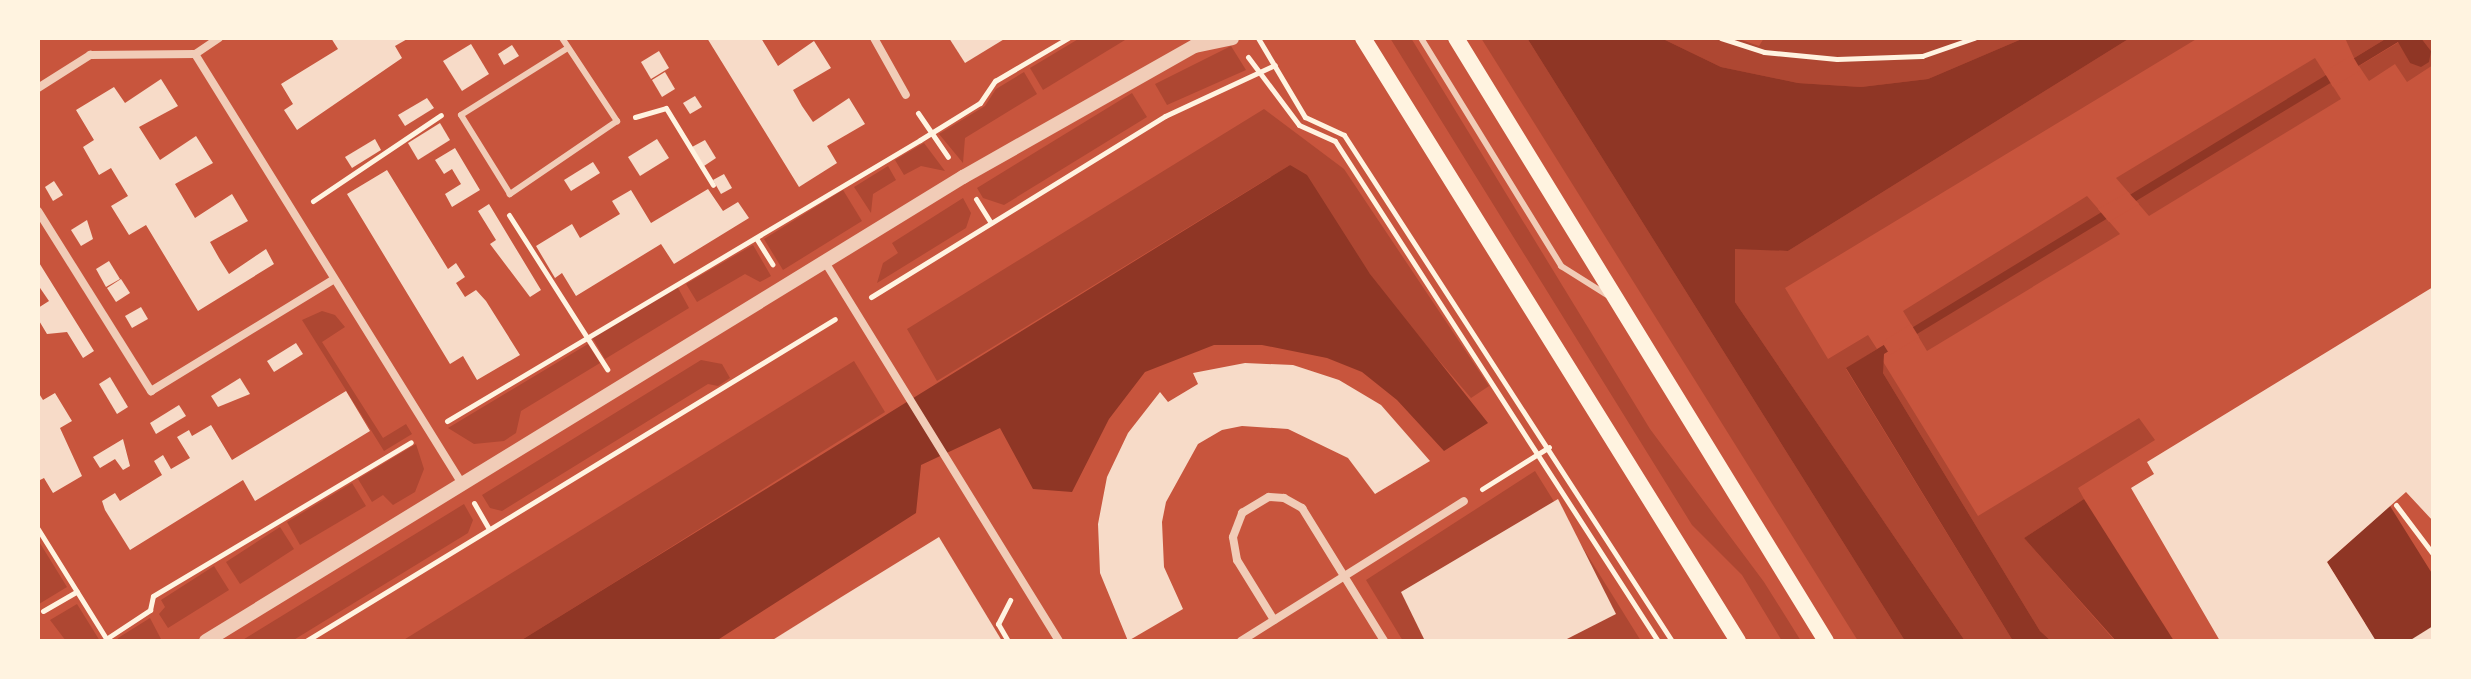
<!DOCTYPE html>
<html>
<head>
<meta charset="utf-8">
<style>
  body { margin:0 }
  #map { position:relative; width:2471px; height:679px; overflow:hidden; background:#c8553d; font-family:"Noto Serif",serif }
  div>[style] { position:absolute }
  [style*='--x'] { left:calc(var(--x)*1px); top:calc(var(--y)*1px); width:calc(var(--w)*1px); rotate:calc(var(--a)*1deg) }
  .green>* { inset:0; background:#ae4732 }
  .water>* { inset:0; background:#8f3625 }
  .pier>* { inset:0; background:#c8553d }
  .building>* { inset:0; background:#f7dbc8 }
  .path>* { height:5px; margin:-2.5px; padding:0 2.5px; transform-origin:2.5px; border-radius:2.5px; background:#fff3e0 }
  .service>* { height:6px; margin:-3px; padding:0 3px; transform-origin:3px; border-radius:3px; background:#f1ccb7 }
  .minor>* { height:8px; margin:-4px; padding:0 4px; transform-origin:4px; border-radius:4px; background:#f1ccb7 }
  .tertiary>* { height:14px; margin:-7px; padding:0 7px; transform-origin:7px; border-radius:7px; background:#f1ccb7 }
  .secondary>* { height:16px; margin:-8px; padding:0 8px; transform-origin:8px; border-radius:8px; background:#fff3e0 }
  span { translate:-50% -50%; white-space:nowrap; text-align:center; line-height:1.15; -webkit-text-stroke:8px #fff3e0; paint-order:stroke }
  .frame { position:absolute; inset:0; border:40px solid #fff3e0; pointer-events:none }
</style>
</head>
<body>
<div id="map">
  <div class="green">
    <div style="clip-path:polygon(1080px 38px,1125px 40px,1043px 90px,1030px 68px)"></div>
    <div style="clip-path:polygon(1390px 38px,1411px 38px,1650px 429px,1764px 582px,1801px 641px,1782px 641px,1742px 575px,1692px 525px)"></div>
    <div style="clip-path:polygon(1481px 38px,1527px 38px,1905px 641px,1858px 641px)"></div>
    <div style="clip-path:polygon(1661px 38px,1736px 38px,1759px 46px,1764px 38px,2024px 38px,1928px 79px,1861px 87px,1798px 83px,1721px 67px)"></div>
    <div style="clip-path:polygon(2130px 38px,2198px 38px,1785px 288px,1828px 359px,1868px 335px,1877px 349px,1846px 369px,2013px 641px,1965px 641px,1735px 302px,1735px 248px,1788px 251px)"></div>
    <div style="clip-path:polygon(2345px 38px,2387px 38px,2354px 58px)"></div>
    <div style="clip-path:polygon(2421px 38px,2433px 38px,2433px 65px,2407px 82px,2395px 64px,2369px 81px,2359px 66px,2399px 42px,2410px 63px,2431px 51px)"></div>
    <div style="clip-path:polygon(1231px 46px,1246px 70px,1167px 105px,1155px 84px)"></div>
    <div style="clip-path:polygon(2315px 58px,2341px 99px,2149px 216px,2116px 178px)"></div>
    <div style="clip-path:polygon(1024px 72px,1037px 94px,965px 138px,963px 163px,939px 134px,985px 106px,996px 89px)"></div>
    <div style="clip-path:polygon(1132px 93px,1147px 117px,1004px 205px,983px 198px,977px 188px)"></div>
    <div style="clip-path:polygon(1264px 109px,1344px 169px,1489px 386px,1471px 398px,1396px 310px,1290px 165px,937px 381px,907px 329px)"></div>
    <div style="clip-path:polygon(924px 143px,945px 171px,921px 166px,904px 175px,895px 160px)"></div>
    <div style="clip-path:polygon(888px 166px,896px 180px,873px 194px,871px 213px,854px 187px)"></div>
    <div style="clip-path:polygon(843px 190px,862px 221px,783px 270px,764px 239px)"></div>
    <div style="clip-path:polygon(2087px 196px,2120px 234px,1927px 351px,1903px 311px)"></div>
    <div style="clip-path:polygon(963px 198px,971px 213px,966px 228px,877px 283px,883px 263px,898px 253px,892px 243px)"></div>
    <div style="clip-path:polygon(753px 245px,771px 276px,760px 282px,745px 274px,697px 302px,686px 284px)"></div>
    <div style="clip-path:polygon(677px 286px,689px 308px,605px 359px,592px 337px)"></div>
    <div style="clip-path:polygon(322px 311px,335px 315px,345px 327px,322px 342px,383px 438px,406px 424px,412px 434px,384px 451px,302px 320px)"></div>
    <div style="clip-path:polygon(588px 344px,600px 363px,521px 411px,516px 433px,504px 441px,474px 444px,448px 428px)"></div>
    <div style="clip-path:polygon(701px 360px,722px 364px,730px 378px,718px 386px,708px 384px,502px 511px,490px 508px,482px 495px)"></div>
    <div style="clip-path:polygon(1882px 360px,1978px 516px,2139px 418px,2155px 440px,2078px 488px,2084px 499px,2024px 538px,2115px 641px,2051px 641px,2040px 631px,1883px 373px)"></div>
    <div style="clip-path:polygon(854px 361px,885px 412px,628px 574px,520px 641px,402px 641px)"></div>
    <div style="clip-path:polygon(416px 444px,424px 469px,415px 492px,393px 505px,383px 495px,372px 502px,358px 479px)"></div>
    <div style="clip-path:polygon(1535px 471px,1641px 641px,1403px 641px,1366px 580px)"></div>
    <div style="clip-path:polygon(352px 483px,366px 506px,300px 545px,287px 522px)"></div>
    <div style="clip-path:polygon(464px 504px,473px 520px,468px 533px,292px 641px,241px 641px)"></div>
    <div style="clip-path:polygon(280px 527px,294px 549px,240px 584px,226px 562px)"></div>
    <div style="clip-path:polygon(38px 540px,67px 587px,39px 604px,38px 602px)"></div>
    <div style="clip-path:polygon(214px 566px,229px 590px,168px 628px,159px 614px,165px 607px,161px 600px)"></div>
    <div style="clip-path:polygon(77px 604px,100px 641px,66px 641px,50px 620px)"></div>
    <div style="clip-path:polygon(150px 618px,162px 641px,117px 641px,118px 638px)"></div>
  </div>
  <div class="water">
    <div style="clip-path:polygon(1527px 38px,1661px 38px,1721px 67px,1798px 83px,1861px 87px,1928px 79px,2024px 38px,2130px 38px,1788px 251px,1735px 249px,1735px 302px,1965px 641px,1905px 641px)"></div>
    <div style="clip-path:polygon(2387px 38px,2421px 38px,2431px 51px,2429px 62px,2421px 67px,2410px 63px,2398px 42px,1884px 354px,1883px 373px,2040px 631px,2051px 641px,2013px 641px,1846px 368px)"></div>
    <div style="clip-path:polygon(1290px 165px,1307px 175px,1370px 274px,1488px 423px,1444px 451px,1397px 400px,1362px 372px,1327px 358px,1262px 345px,1214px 345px,1145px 372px,1109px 419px,1072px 492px,1033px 489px,1000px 428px,921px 465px,916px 513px,716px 641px,520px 641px)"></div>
    <div style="clip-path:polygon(2084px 499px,2174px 641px,2116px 641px,2024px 538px)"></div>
    <div style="clip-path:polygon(2390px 506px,2433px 575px,2433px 641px,2337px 641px,2365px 623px,2327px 562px)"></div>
  </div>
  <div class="pier">
    <div style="clip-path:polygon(2352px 55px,2361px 70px,2333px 87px,2324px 72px)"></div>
    <div style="clip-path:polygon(2128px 192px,2139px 204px,2109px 222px,2098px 209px)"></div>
    <div style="clip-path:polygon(1911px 324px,1919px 337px,1890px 355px,1882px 342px)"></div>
  </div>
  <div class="building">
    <div style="clip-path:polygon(331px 38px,409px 38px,395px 46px,402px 58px,297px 130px,284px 110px,293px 104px,281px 84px,338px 49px)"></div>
    <div style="clip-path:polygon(707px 38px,761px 38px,778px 66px,814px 41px,831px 68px,793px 90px,802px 106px,813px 122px,849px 98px,865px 124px,827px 146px,837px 163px,799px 187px)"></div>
    <div style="clip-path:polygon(949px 38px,1006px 38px,965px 63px)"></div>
    <div style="clip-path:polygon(471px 44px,489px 74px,462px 91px,443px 61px)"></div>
    <div style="clip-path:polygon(512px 45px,519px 56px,504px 65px,498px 54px)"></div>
    <div style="clip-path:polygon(659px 51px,669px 68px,651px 79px,641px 62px)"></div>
    <div style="clip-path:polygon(665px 72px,675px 89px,662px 97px,652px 80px)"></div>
    <div style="clip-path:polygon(161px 79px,178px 106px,139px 127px,160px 160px,196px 136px,213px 163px,175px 184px,195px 218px,232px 194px,248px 221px,210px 242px,219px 258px,229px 274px,266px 249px,274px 264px,198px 311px,146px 225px,129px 235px,111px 206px,128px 196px,111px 168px,99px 175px,83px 147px,94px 140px,76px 110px,114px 87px,125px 103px)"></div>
    <div style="clip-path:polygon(695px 96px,702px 107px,690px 114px,683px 103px)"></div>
    <div style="clip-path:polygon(427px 98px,434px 108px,405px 126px,398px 115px)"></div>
    <div style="clip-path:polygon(440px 123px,450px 140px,418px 160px,408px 143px)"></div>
    <div style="clip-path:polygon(375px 139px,381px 150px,352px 168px,345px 157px)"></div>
    <div style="clip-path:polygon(657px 139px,669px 158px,640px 176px,628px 157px)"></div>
    <div style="clip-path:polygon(705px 140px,716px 158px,704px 166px,692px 147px)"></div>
    <div style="clip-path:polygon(455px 148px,480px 190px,452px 207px,445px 194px,461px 184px,452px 169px,444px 174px,435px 160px)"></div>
    <div style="clip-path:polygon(593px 162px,600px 173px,571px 191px,564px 180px)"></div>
    <div style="clip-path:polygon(387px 170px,448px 269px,456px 263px,465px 277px,456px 283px,465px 297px,476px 290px,486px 301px,520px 355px,477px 380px,463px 356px,450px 364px,347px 194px)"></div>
    <div style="clip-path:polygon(724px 174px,732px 188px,721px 194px,713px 180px)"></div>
    <div style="clip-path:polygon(54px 181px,63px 195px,53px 201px,45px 187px)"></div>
    <div style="clip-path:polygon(708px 189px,723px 211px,738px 202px,749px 218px,674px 264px,661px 244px,576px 296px,562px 273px,555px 278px,536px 246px,572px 224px,580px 238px,620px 214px,612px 201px,631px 190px,651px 223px)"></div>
    <div style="clip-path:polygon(489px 204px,541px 290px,530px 297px,490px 244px,496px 240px,478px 211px)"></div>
    <div style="clip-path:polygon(87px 220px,93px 239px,81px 246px,71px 230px)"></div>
    <div style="clip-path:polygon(38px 261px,94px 351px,83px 358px,67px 332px,47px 334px,38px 319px,38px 308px,49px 301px,38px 285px)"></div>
    <div style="clip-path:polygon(109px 261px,120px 279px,106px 287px,96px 269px)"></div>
    <div style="clip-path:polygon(121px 279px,130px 293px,116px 302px,107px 288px)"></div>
    <div style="clip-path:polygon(2433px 287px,2433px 521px,2406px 492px,2327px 562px,2376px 641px,2220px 641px,2131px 488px,2154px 474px,2147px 462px)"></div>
    <div style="clip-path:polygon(141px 307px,148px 319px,132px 328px,125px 316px)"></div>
    <div style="clip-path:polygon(296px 343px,303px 354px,274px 372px,267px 361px)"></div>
    <div style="clip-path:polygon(1245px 363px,1293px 365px,1339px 380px,1381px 405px,1430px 461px,1375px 494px,1348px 458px,1288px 429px,1242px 426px,1222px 430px,1198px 444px,1166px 502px,1162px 522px,1164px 567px,1183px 609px,1128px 641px,1100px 573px,1098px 524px,1107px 477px,1128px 433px,1160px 392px,1168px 402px,1198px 384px,1193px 373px)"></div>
    <div style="clip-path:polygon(110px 377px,128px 407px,117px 414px,99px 384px)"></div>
    <div style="clip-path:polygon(240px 378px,250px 394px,218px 407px,211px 396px)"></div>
    <div style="clip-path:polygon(346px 391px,370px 431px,255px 501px,243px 480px,130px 550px,105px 510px,102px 501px,115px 493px,120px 501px,162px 475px,154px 461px,163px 455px,171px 469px,190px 458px,177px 437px,189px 430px,192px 436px,211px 425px,232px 460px)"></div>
    <div style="clip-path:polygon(38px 392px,43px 400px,55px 393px,72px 421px,60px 428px,82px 476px,53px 493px,44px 478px,38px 481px)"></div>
    <div style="clip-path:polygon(179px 405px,186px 416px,156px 434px,150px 423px)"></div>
    <div style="clip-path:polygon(123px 439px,130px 466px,123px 470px,115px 459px,100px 468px,93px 457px)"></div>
    <div style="clip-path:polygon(1558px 499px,1616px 614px,1563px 641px,1425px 641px,1401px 592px)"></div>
    <div style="clip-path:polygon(939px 537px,1002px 641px,771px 641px,843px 596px)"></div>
    <div style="clip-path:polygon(2433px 626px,2433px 641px,2409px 641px)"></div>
  </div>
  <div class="path">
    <div style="--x:1258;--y:38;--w:92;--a:59.3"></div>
    <div style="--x:1305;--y:117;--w:43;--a:24.8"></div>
    <div style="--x:1344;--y:135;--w:603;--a:57.05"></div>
    <div style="--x:1721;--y:38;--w:45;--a:18"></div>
    <div style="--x:1764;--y:52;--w:73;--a:5.5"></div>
    <div style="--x:1837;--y:59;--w:85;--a:-2"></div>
    <div style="--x:1922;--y:56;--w:55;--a:-19.1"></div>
    <div style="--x:1248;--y:57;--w:85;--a:53.1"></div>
    <div style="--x:1299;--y:125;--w:39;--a:24"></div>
    <div style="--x:1335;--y:141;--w:595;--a:57.14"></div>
    <div style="--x:918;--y:113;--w:53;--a:55.7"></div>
    <div style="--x:635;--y:117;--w:32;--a:-16"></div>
    <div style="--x:666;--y:108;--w:90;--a:58.6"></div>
    <div style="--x:976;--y:199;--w:28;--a:58"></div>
    <div style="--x:313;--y:201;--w:154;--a:-33.9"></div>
    <div style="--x:509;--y:215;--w:183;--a:57.5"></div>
    <div style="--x:756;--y:238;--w:31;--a:58"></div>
    <div style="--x:871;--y:297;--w:345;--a:-31.6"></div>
    <div style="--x:1165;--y:116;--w:121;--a:-24.9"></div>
    <div style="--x:447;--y:421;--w:550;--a:-30.71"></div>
    <div style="--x:920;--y:140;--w:70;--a:-31.7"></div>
    <div style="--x:980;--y:103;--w:27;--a:-56"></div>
    <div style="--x:995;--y:81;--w:85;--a:-30.5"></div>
    <div style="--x:1482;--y:489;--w:79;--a:-32.1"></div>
    <div style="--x:474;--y:503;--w:30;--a:60"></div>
    <div style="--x:2396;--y:505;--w:61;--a:52.9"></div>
    <div style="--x:38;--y:529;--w:131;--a:58.1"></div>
    <div style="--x:43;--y:611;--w:39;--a:-30"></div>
    <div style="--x:106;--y:639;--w:53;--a:-33.4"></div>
    <div style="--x:150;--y:610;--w:14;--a:-78"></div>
    <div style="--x:153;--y:596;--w:300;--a:-30.8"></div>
    <div style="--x:306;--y:641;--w:619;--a:-31.33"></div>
    <div style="--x:1008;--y:641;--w:20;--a:-120"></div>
    <div style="--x:998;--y:624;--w:27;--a:-63"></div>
  </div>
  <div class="service">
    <div style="--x:562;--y:38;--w:100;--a:56.5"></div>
    <div style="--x:617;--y:121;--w:130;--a:145.7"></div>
    <div style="--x:510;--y:194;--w:93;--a:-121.8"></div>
    <div style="--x:461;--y:115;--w:126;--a:-32.1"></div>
    <div style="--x:1421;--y:38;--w:268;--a:58.4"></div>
    <div style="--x:1561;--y:266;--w:54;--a:32.2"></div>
  </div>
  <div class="minor">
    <div style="--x:219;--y:38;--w:29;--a:146"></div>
    <div style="--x:195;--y:54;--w:504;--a:58.14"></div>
    <div style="--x:874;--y:38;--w:65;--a:60.7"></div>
    <div style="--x:38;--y:88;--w:62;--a:-32.4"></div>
    <div style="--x:90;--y:55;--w:105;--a:-0.5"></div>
    <div style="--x:38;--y:211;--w:213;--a:57.9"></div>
    <div style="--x:151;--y:391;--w:213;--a:-31.4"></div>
    <div style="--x:825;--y:262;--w:445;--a:58.3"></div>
    <div style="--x:1274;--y:620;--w:70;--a:-121.7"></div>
    <div style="--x:1237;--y:560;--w:23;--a:-100"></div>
    <div style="--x:1233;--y:537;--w:26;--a:-69"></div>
    <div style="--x:1242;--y:513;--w:31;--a:-31"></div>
    <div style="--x:1269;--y:497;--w:15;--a:4"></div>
    <div style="--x:1284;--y:498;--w:21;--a:29"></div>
    <div style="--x:1302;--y:508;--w:156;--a:58.3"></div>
    <div style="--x:1241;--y:641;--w:263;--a:-32.1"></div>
  </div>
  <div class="tertiary">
    <div style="--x:206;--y:641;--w:888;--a:-31.51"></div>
    <div style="--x:963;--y:177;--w:266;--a:-29.5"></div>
    <div style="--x:1195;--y:46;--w:38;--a:-12"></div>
  </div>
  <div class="secondary">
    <div style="--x:1363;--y:38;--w:710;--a:58.12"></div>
    <div style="--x:1456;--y:38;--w:707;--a:58.47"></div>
  </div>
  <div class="frame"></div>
</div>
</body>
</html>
